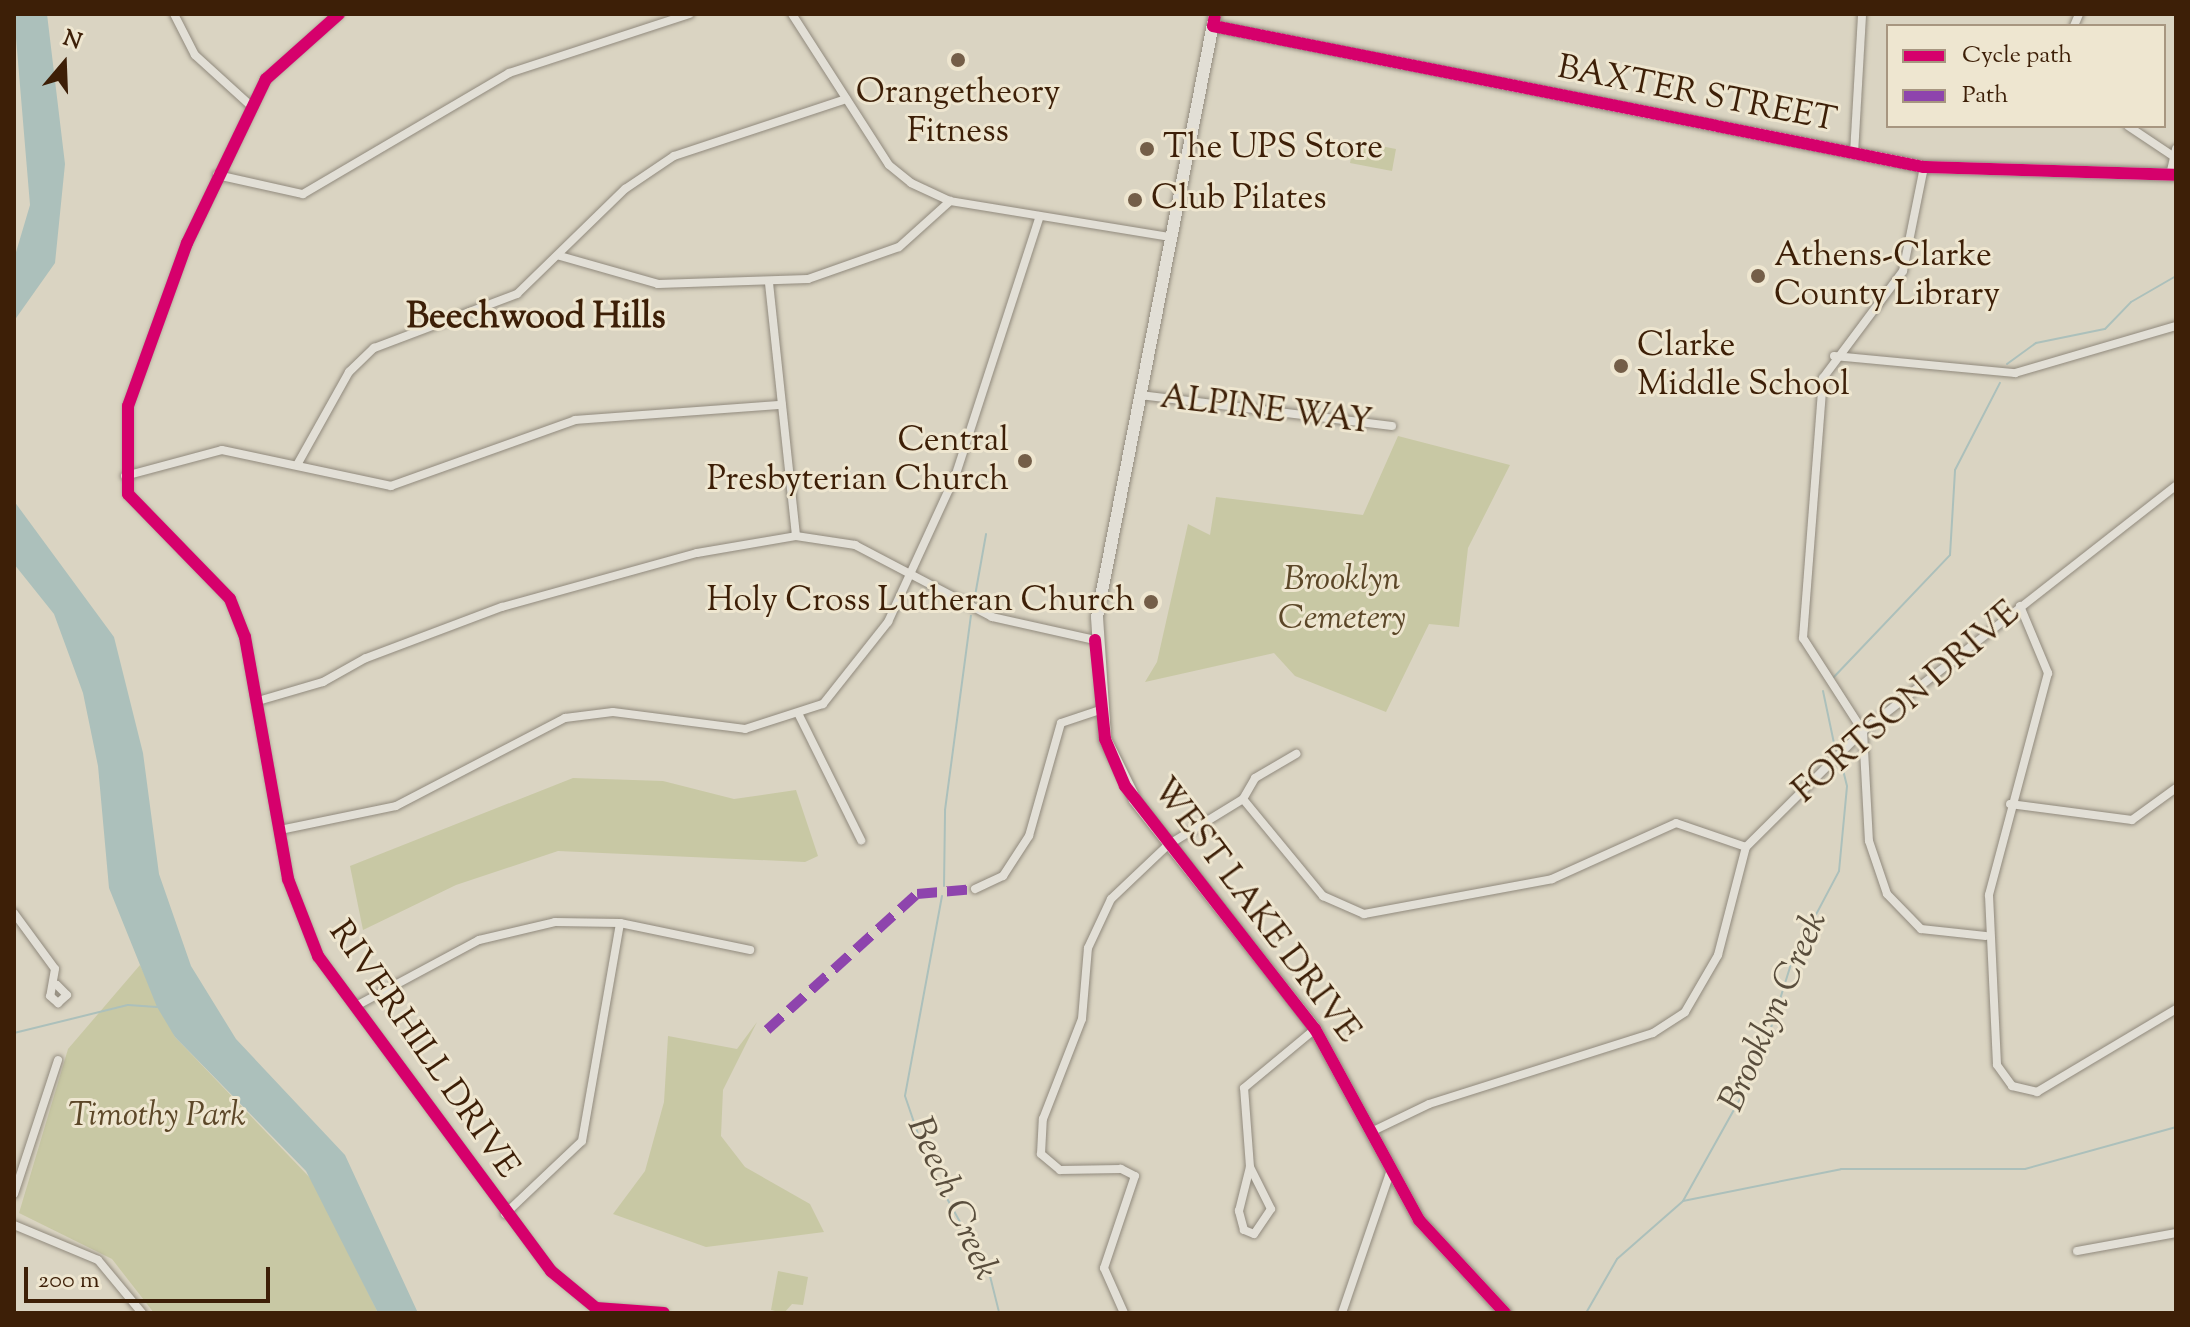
<!DOCTYPE html>
<html>
<head>
<meta charset="utf-8">
<style>
  body { margin:0 }
  #map { position:relative; width:2190px; height:1327px; overflow:hidden; background:#dad4c2; font-family:"Sorts Mill Goudy",serif }
  div>[style] { position:absolute }
  [style*='--x'] { left:calc(var(--x)*1px); top:calc(var(--y)*1px); width:calc(var(--w)*1px); rotate:calc(var(--a)*1deg) }
  .green>* { inset:0; background:#c8c8a4 }
  .water>* { inset:0; background:#acc0bb }
  .stream>* { height:2px; margin:-1px; padding:0 1px; transform-origin:1px; border-radius:1px; background:#acc0bb }
  .roads { filter:drop-shadow(0 0 2px #918a7d) drop-shadow(0 0 2px #918a7d) }
  .minor>* { height:8px; margin:-4px; padding:0 4px; transform-origin:4px; border-radius:4px; background:#e2dfd6 }
  .secondary>* { height:12px; margin:-6px; padding:0 6px; transform-origin:6px; border-radius:6px; background:#e2dfd6 }
  .quiet>* { height:10px; margin-top:-5px; transform-origin:0; background:repeating-linear-gradient(90deg,#8e44ad 0 20px,transparent 0 30px) }
  .cycleway>* { height:12px; margin:-6px; padding:0 6px; transform-origin:6px; border-radius:6px; background:#d6006c }
  .dots>* { width:22px; height:22px; translate:-50% -50%; box-sizing:border-box; border:4px solid #eee6d0; border-radius:50% }
  span { translate:-50% -50%; white-space:nowrap; text-align:center; line-height:1.15; -webkit-text-stroke:6px #eee6d0; paint-order:stroke }
  .poi-label { font-size:34px; color:#3d1f07 }
  .left { translate:0 -50%; text-align:left }
  .right { translate:-100% -50%; text-align:right }
  .street-label { font-size:34px; color:#3d1f07 }
  .park-label { font-size:34px; color:#5c4728; font-style:italic }
  .neighbourhood-label { font-size:36px; color:#3d1f07; font-weight:700 }
  .water-label { font-size:36px; color:#594d3c; font-style:italic }
  .frame { position:absolute; inset:0; border:16px solid #3d1f07; pointer-events:none }
  .legend { position:absolute; left:1886px; top:24px; width:280px; height:104px; box-sizing:border-box; background:#eee6d0; border:2px solid #a79680; margin:0; padding:10px 14px; list-style:none; font-size:24px; color:#3d1f07 }
  .legend li { display:flex; align-items:center; gap:16px; height:40px }
  .legend b { width:40px; border:2px solid #a79680 }
  .north { position:absolute; left:24px; top:24px; width:80px; height:80px; -webkit-text-stroke:6px #eee6d0; paint-order:stroke; rotate:19deg; font-size:22px; font-weight:700; line-height:32px; text-align:center; color:#3d1f07 }
  .north::after { content:''; display:block; margin:auto; width:28px; height:36px; background:#3d1f07; clip-path:polygon(50% 0,100% 100%,50% 72%,0 100%) }
  .scale { position:absolute; left:24px; top:1267px; width:246px; height:36px; box-sizing:border-box; border:4px solid #3d1f07; border-top:0; padding-left:10px; font-size:24px; line-height:28px; white-space:nowrap; color:#3d1f07; -webkit-text-stroke:6px #eee6d0; paint-order:stroke }
</style>
</head>
<body>
<div id="map">
  <div class="green">
    <div style="clip-path:polygon(1354px 141px,1396px 149px,1392px 171px,1350px 163px)"></div>
    <div style="clip-path:polygon(1398px 436px,1510px 465px,1468px 548px,1459px 627px,1429px 624px,1386px 712px,1295px 676px,1274px 653px,1145px 682px,1157px 662px,1188px 524px,1210px 535px,1216px 497px,1363px 515px)"></div>
    <div style="clip-path:polygon(573px 778px,663px 781px,734px 799px,796px 790px,818px 856px,805px 862px,558px 851px,456px 885px,363px 930px,350px 866px)"></div>
    <div style="clip-path:polygon(140px 965px,175px 1037px,313px 1181px,378px 1313px,154px 1313px,112px 1259px,19px 1213px,68px 1049px)"></div>
    <div style="clip-path:polygon(757px 1022px,723px 1090px,721px 1136px,745px 1167px,810px 1204px,824px 1232px,706px 1247px,613px 1214px,645px 1171px,664px 1102px,668px 1036px,737px 1049px)"></div>
    <div style="clip-path:polygon(778px 1271px,808px 1277px,803px 1305px,792px 1304px,784px 1313px,771px 1310px)"></div>
  </div>
  <div class="water">
    <div style="clip-path:polygon(14px 14px,47px 14px,65px 164px,55px 263px,14px 321px,14px 259px,30px 205px)"></div>
    <div style="clip-path:polygon(14px 501px,114px 637px,143px 753px,159px 874px,191px 966px,236px 1039px,345px 1155px,418px 1313px,378px 1313px,306px 1171px,175px 1037px,157px 1007px,109px 888px,98px 766px,83px 693px,54px 614px,14px 564px)"></div>
  </div>
  <div class="stream">
    <div style="--x:2007;--y:364;--w:36;--a:-36"></div>
    <div style="--x:2036;--y:343;--w:70;--a:-11.5"></div>
    <div style="--x:2105;--y:329;--w:37;--a:-46"></div>
    <div style="--x:2131;--y:302;--w:52;--a:-30"></div>
    <div style="--x:975;--y:596;--w:63;--a:-79.9"></div>
    <div style="--x:1832;--y:679;--w:171;--a:-46.4"></div>
    <div style="--x:1950;--y:555;--w:85;--a:-86.6"></div>
    <div style="--x:1955;--y:470;--w:98;--a:-62.7"></div>
    <div style="--x:1823;--y:691;--w:58;--a:78.1"></div>
    <div style="--x:944;--y:886;--w:76;--a:-89.2"></div>
    <div style="--x:945;--y:810;--w:196;--a:-82.4"></div>
    <div style="--x:942;--y:896;--w:203;--a:100.5"></div>
    <div style="--x:905;--y:1096;--w:74;--a:71.1"></div>
    <div style="--x:929;--y:1166;--w:126;--a:61"></div>
    <div style="--x:990;--y:1276;--w:38;--a:76"></div>
    <div style="--x:14;--y:1033;--w:117;--a:-13.8"></div>
    <div style="--x:128;--y:1005;--w:29;--a:4"></div>
    <div style="--x:1683;--y:1201;--w:161;--a:-11.4"></div>
    <div style="--x:1841;--y:1169;--w:184;--a:0"></div>
    <div style="--x:2025;--y:1169;--w:157;--a:-15.5"></div>
    <div style="--x:1586;--y:1313;--w:62;--a:-60.1"></div>
    <div style="--x:1617;--y:1259;--w:88;--a:-41.3"></div>
    <div style="--x:1683;--y:1201;--w:158;--a:-60.8"></div>
    <div style="--x:1760;--y:1063;--w:110;--a:-72.6"></div>
    <div style="--x:1793;--y:958;--w:98;--a:-62.1"></div>
    <div style="--x:1839;--y:871;--w:85;--a:-84.6"></div>
    <div style="--x:1847;--y:786;--w:25;--a:-104"></div>
  </div>
  <div class="roads">
    <div class="minor">
      <div style="--x:174;--y:14;--w:46;--a:62.9"></div>
      <div style="--x:195;--y:55;--w:74;--a:42.3"></div>
      <div style="--x:339;--y:14;--w:98;--a:138.3"></div>
      <div style="--x:266;--y:79;--w:182;--a:115.7"></div>
      <div style="--x:187;--y:243;--w:173;--a:109.9"></div>
      <div style="--x:128;--y:406;--w:88;--a:90"></div>
      <div style="--x:128;--y:494;--w:146;--a:45.8"></div>
      <div style="--x:230;--y:599;--w:41;--a:68.5"></div>
      <div style="--x:245;--y:637;--w:246;--a:79.9"></div>
      <div style="--x:288;--y:879;--w:83;--a:68.7"></div>
      <div style="--x:318;--y:956;--w:392;--a:53.5"></div>
      <div style="--x:551;--y:1271;--w:58;--a:39.4"></div>
      <div style="--x:596;--y:1308;--w:68;--a:4.2"></div>
      <div style="--x:792;--y:14;--w:179;--a:57.3"></div>
      <div style="--x:889;--y:165;--w:28;--a:39"></div>
      <div style="--x:911;--y:183;--w:43;--a:24.8"></div>
      <div style="--x:950;--y:201;--w:224;--a:9.3"></div>
      <div style="--x:2074;--y:26;--w:13;--a:-67"></div>
      <div style="--x:2128;--y:126;--w:54;--a:33.7"></div>
      <div style="--x:1854;--y:154;--w:140;--a:-86.7"></div>
      <div style="--x:1924;--y:167;--w:106;--a:101.4"></div>
      <div style="--x:1903;--y:271;--w:134;--a:126.8"></div>
      <div style="--x:1823;--y:378;--w:261;--a:94.4"></div>
      <div style="--x:1803;--y:638;--w:111;--a:57.2"></div>
      <div style="--x:1863;--y:731;--w:110;--a:86.9"></div>
      <div style="--x:1869;--y:841;--w:56;--a:71.2"></div>
      <div style="--x:1887;--y:894;--w:49;--a:45.8"></div>
      <div style="--x:1921;--y:929;--w:65;--a:6.1"></div>
      <div style="--x:217;--y:175;--w:88;--a:12.5"></div>
      <div style="--x:303;--y:194;--w:239;--a:-30.4"></div>
      <div style="--x:509;--y:73;--w:190;--a:-18.1"></div>
      <div style="--x:2170;--y:175;--w:27;--a:-77"></div>
      <div style="--x:560;--y:256;--w:102;--a:15.9"></div>
      <div style="--x:658;--y:284;--w:150;--a:-1.9"></div>
      <div style="--x:808;--y:279;--w:96;--a:-19.4"></div>
      <div style="--x:899;--y:247;--w:69;--a:-42"></div>
      <div style="--x:769;--y:283;--w:254;--a:83.9"></div>
      <div style="--x:1834;--y:356;--w:182;--a:5.4"></div>
      <div style="--x:2015;--y:373;--w:168;--a:-16.3"></div>
      <div style="--x:1140;--y:395;--w:254;--a:7"></div>
      <div style="--x:297;--y:465;--w:107;--a:-60.8"></div>
      <div style="--x:349;--y:372;--w:35;--a:-44"></div>
      <div style="--x:374;--y:348;--w:153;--a:-20.7"></div>
      <div style="--x:517;--y:294;--w:151;--a:-44.2"></div>
      <div style="--x:625;--y:189;--w:59;--a:-34"></div>
      <div style="--x:674;--y:156;--w:181;--a:-18.3"></div>
      <div style="--x:125;--y:476;--w:100;--a:-15"></div>
      <div style="--x:222;--y:450;--w:173;--a:12"></div>
      <div style="--x:391;--y:486;--w:195;--a:-19.7"></div>
      <div style="--x:575;--y:420;--w:207;--a:-4.2"></div>
      <div style="--x:2020;--y:606;--w:73;--a:67.3"></div>
      <div style="--x:2048;--y:673;--w:230;--a:104.9"></div>
      <div style="--x:1989;--y:895;--w:170;--a:87.3"></div>
      <div style="--x:1997;--y:1065;--w:26;--a:54"></div>
      <div style="--x:2012;--y:1086;--w:26;--a:13"></div>
      <div style="--x:2037;--y:1092;--w:162;--a:-30.8"></div>
      <div style="--x:258;--y:701;--w:68;--a:-16.3"></div>
      <div style="--x:323;--y:682;--w:49;--a:-29.2"></div>
      <div style="--x:366;--y:658;--w:145;--a:-20.6"></div>
      <div style="--x:502;--y:607;--w:202;--a:-15.5"></div>
      <div style="--x:697;--y:553;--w:100;--a:-9.7"></div>
      <div style="--x:796;--y:536;--w:60;--a:8.7"></div>
      <div style="--x:855;--y:545;--w:155;--a:27.7"></div>
      <div style="--x:992;--y:617;--w:106;--a:12.6"></div>
      <div style="--x:799;--y:715;--w:140;--a:63.6"></div>
      <div style="--x:1243;--y:799;--w:126;--a:50.5"></div>
      <div style="--x:1323;--y:896;--w:45;--a:23.7"></div>
      <div style="--x:1364;--y:914;--w:191;--a:-10.5"></div>
      <div style="--x:1552;--y:879;--w:136;--a:-24.3"></div>
      <div style="--x:1676;--y:823;--w:74;--a:18.9"></div>
      <div style="--x:2010;--y:804;--w:123;--a:7.5"></div>
      <div style="--x:2132;--y:820;--w:54;--a:-36"></div>
      <div style="--x:280;--y:830;--w:118;--a:-11.7"></div>
      <div style="--x:396;--y:806;--w:191;--a:-27.5"></div>
      <div style="--x:565;--y:718;--w:48;--a:-7.1"></div>
      <div style="--x:613;--y:712;--w:133;--a:7.3"></div>
      <div style="--x:745;--y:729;--w:82;--a:-17.8"></div>
      <div style="--x:823;--y:704;--w:105;--a:-51.6"></div>
      <div style="--x:888;--y:622;--w:163;--a:-65.3"></div>
      <div style="--x:956;--y:474;--w:271;--a:-72"></div>
      <div style="--x:975;--y:889;--w:31;--a:-25"></div>
      <div style="--x:1003;--y:876;--w:48;--a:-57"></div>
      <div style="--x:1029;--y:836;--w:117;--a:-74.2"></div>
      <div style="--x:1061;--y:723;--w:41;--a:-18.4"></div>
      <div style="--x:14;--y:913;--w:69;--a:53.8"></div>
      <div style="--x:55;--y:969;--w:27;--a:100"></div>
      <div style="--x:50;--y:996;--w:11;--a:41"></div>
      <div style="--x:58;--y:1003;--w:12;--a:-42"></div>
      <div style="--x:67;--y:995;--w:14;--a:-135"></div>
      <div style="--x:356;--y:1006;--w:140;--a:-28.2"></div>
      <div style="--x:479;--y:940;--w:78;--a:-13.3"></div>
      <div style="--x:555;--y:922;--w:65;--a:0.9"></div>
      <div style="--x:620;--y:923;--w:133;--a:11.7"></div>
      <div style="--x:1373;--y:1131;--w:62;--a:-25.7"></div>
      <div style="--x:1429;--y:1104;--w:235;--a:-17.6"></div>
      <div style="--x:1653;--y:1033;--w:38;--a:-33"></div>
      <div style="--x:1685;--y:1012;--w:66;--a:-59.9"></div>
      <div style="--x:1718;--y:955;--w:112;--a:-75.5"></div>
      <div style="--x:1746;--y:847;--w:165;--a:-44.8"></div>
      <div style="--x:1863;--y:731;--w:397;--a:-38.1"></div>
      <div style="--x:1250;--y:1167;--w:47;--a:63.4"></div>
      <div style="--x:1271;--y:1209;--w:30;--a:124"></div>
      <div style="--x:1254;--y:1234;--w:11;--a:-158"></div>
      <div style="--x:1244;--y:1230;--w:20;--a:-105"></div>
      <div style="--x:1239;--y:1211;--w:45;--a:-76"></div>
      <div style="--x:1250;--y:1167;--w:79;--a:-94.3"></div>
      <div style="--x:1244;--y:1088;--w:92;--a:-39.7"></div>
      <div style="--x:14;--y:1194;--w:141;--a:-71.8"></div>
      <div style="--x:505;--y:1214;--w:106;--a:-43.5"></div>
      <div style="--x:582;--y:1141;--w:221;--a:-80.1"></div>
      <div style="--x:14;--y:1225;--w:91;--a:22.6"></div>
      <div style="--x:98;--y:1260;--w:69;--a:50.3"></div>
      <div style="--x:2077;--y:1251;--w:101;--a:-10.3"></div>
      <div style="--x:1124;--y:1313;--w:49;--a:-114"></div>
      <div style="--x:1104;--y:1268;--w:97;--a:-71.4"></div>
      <div style="--x:1135;--y:1176;--w:16;--a:-153"></div>
      <div style="--x:1121;--y:1169;--w:61;--a:179.1"></div>
      <div style="--x:1060;--y:1170;--w:25;--a:-140"></div>
      <div style="--x:1041;--y:1154;--w:35;--a:-87"></div>
      <div style="--x:1043;--y:1119;--w:107;--a:-68.7"></div>
      <div style="--x:1082;--y:1019;--w:71;--a:-85.2"></div>
      <div style="--x:1088;--y:948;--w:54;--a:-64.9"></div>
      <div style="--x:1111;--y:899;--w:79;--a:-43.5"></div>
      <div style="--x:1168;--y:845;--w:88;--a:-31.5"></div>
      <div style="--x:1243;--y:799;--w:24;--a:-60"></div>
      <div style="--x:1255;--y:778;--w:48;--a:-30.3"></div>
      <div style="--x:1342;--y:1313;--w:151;--a:-71.1"></div>
    </div>
    <div class="secondary">
      <div style="--x:1215;--y:14;--w:614;--a:101.07"></div>
      <div style="--x:1097;--y:617;--w:122;--a:86.2"></div>
      <div style="--x:1105;--y:739;--w:68;--a:63.8"></div>
      <div style="--x:1135;--y:800;--w:291;--a:51.8"></div>
      <div style="--x:1315;--y:1029;--w:217;--a:61.4"></div>
      <div style="--x:1419;--y:1220;--w:127;--a:47.2"></div>
      <div style="--x:1213;--y:26;--w:725;--a:11.22"></div>
      <div style="--x:1924;--y:167;--w:252;--a:1.8"></div>
    </div>
  </div>
  <div class="quiet">
    <div style="--x:767;--y:1030;--w:202;--a:-42.2"></div>
    <div style="--x:917;--y:894;--w:58;--a:-4.9"></div>
  </div>
  <div class="cycleway">
    <div style="--x:339;--y:14;--w:98;--a:138.3"></div>
    <div style="--x:266;--y:79;--w:182;--a:115.7"></div>
    <div style="--x:187;--y:243;--w:173;--a:109.9"></div>
    <div style="--x:128;--y:406;--w:88;--a:90"></div>
    <div style="--x:128;--y:494;--w:146;--a:45.8"></div>
    <div style="--x:230;--y:599;--w:41;--a:68.5"></div>
    <div style="--x:245;--y:637;--w:246;--a:79.9"></div>
    <div style="--x:288;--y:879;--w:83;--a:68.7"></div>
    <div style="--x:318;--y:956;--w:392;--a:53.5"></div>
    <div style="--x:551;--y:1271;--w:58;--a:39.4"></div>
    <div style="--x:596;--y:1308;--w:68;--a:4.2"></div>
    <div style="--x:1215;--y:14;--w:12;--a:99"></div>
    <div style="--x:1213;--y:26;--w:725;--a:11.22"></div>
    <div style="--x:1924;--y:167;--w:252;--a:1.8"></div>
    <div style="--x:1095;--y:640;--w:100;--a:84.2"></div>
    <div style="--x:1105;--y:739;--w:51;--a:66.9"></div>
    <div style="--x:1125;--y:786;--w:308;--a:52"></div>
    <div style="--x:1315;--y:1029;--w:217;--a:61.4"></div>
    <div style="--x:1419;--y:1220;--w:127;--a:47.2"></div>
  </div>
  <div class="dots">
    <div style="left:958px;top:60px;background:#745e48"></div>
    <div style="left:1147px;top:149px;background:#745e48"></div>
    <div style="left:1135px;top:200px;background:#745e48"></div>
    <div style="left:1758px;top:276px;background:#745e48"></div>
    <div style="left:1621px;top:366px;background:#745e48"></div>
    <div style="left:1025px;top:461px;background:#745e48"></div>
    <div style="left:1151px;top:602px;background:#745e48"></div>
  </div>
  <div class="poi-label">
    <span style="left:958px;top:113px">Orangetheory<br>Fitness</span>
    <span class="left" style="left:1163px;top:149px">The UPS Store</span>
    <span class="left" style="left:1151px;top:200px">Club Pilates</span>
    <span class="left" style="left:1774px;top:276px">Athens-Clarke<br>County Library</span>
    <span class="left" style="left:1637px;top:366px">Clarke<br>Middle School</span>
    <span class="right" style="left:1009px;top:461px">Central<br>Presbyterian Church</span>
    <span class="right" style="left:1135px;top:602px">Holy Cross Lutheran Church</span>
  </div>
  <div class="street-label">
    <span style="left:1697px;top:95px;rotate:11deg">BAXTER STREET</span>
    <span style="left:1266px;top:411px;rotate:7deg">ALPINE WAY</span>
    <span style="left:1907px;top:703px;rotate:-41deg">FORTSON DRIVE</span>
    <span style="left:1255px;top:911px;rotate:53deg">WEST LAKE DRIVE</span>
    <span style="left:423px;top:1050px;rotate:55deg">RIVERHILL DRIVE</span>
  </div>
  <div class="park-label">
    <span style="left:1342px;top:600px">Brooklyn<br>Cemetery</span>
    <span style="left:157px;top:1117px">Timothy Park</span>
  </div>
  <div class="neighbourhood-label">
    <span style="left:536px;top:319px">Beechwood Hills</span>
  </div>
  <div class="water-label">
    <span style="left:1775px;top:1012px;rotate:-66deg">Brooklyn Creek</span>
    <span style="left:951px;top:1199px;rotate:66deg">Beech Creek</span>
  </div>
  <div class="frame"></div>
  <ul class="legend">
  <li><b style="height:10px;background:#d6006c"></b>Cycle path</li>
  <li><b style="height:10px;background:#8e44ad"></b>Path</li>
  </ul>
  <div class="north">N</div>
  <div class="scale">200 m</div>
</div>
</body>
</html>
